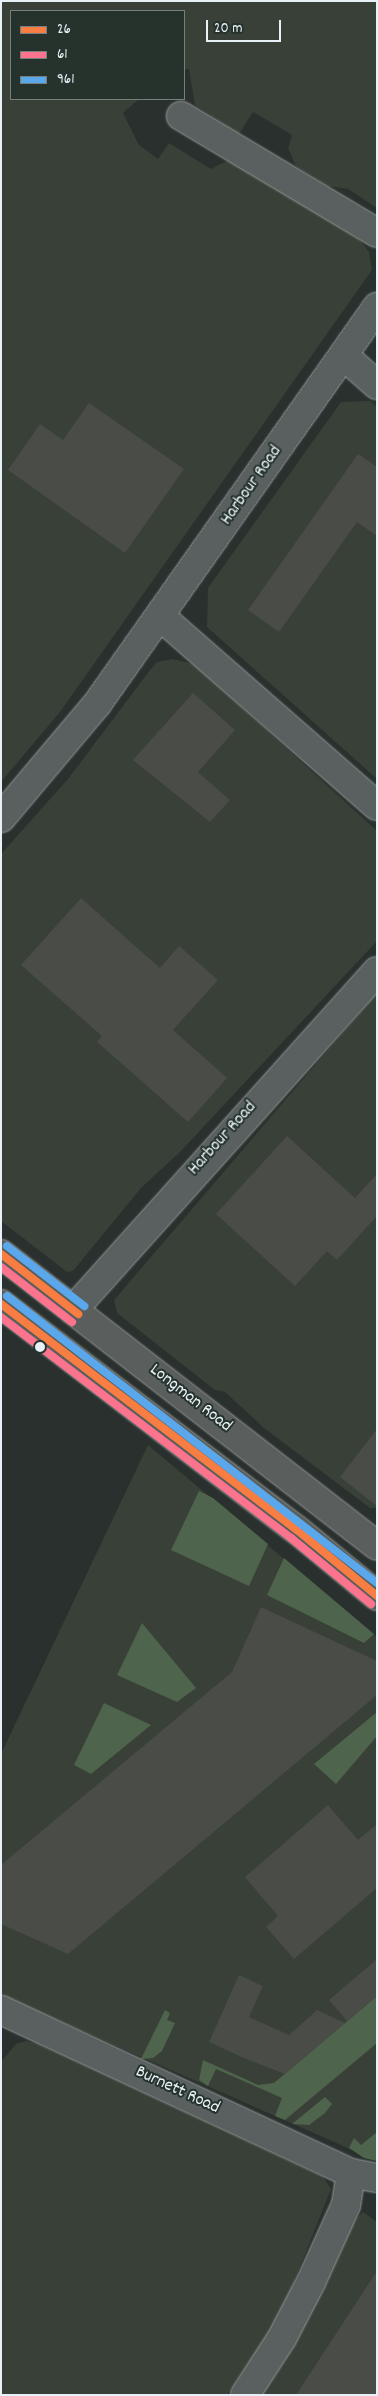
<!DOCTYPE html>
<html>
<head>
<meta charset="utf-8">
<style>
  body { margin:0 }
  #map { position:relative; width:378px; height:2396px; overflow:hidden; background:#29302d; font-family:Dekko,sans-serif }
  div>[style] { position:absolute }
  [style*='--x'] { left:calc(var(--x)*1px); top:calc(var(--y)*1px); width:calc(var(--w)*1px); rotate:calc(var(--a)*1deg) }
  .built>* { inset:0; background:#394037 }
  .green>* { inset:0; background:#4f644c }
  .building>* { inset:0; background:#4a4c47 }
  .roads { filter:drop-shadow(0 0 1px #959a9a) drop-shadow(0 0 1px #959a9a) }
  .minor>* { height:28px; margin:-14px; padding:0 14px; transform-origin:14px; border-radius:14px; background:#5a6060 }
  .highway>* { height:28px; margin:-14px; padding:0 14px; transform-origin:14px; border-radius:14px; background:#5a5e5c }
  .bus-1>* { height:8px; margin:-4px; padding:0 4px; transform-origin:4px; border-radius:4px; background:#f77d43 }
  .bus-2>* { height:8px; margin:-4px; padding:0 4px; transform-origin:4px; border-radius:4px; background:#fc738d }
  .bus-3>* { height:8px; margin:-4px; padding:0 4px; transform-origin:4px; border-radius:4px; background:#5aa8eb }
  .dots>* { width:14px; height:14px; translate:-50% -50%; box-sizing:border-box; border:2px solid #26332d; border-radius:50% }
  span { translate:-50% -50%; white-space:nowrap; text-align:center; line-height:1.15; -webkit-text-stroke:4px #26332d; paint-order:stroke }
  .street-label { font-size:18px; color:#e8f1f8 }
  .frame { position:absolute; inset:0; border:2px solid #e8f1f8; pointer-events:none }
  .legend { position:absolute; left:10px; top:10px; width:175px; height:90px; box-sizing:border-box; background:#26332d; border:1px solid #747f7e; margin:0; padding:6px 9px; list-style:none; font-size:15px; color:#e8f1f8 }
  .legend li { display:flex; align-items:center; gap:10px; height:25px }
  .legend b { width:25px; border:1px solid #747f7e }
  .scale { position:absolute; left:206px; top:20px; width:75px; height:22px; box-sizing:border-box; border:2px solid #e8f1f8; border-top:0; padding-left:6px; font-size:15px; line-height:18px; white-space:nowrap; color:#e8f1f8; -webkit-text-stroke:4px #26332d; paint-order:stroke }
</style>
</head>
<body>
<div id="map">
  <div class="built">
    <div style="clip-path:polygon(1px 1px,377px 1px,377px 208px,348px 189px,328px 186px,296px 166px,288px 148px,292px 135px,253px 112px,239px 134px,195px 105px,189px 69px,184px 69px,184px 11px,11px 11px,11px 99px,139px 99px,123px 113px,139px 145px,158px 159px,169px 143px,211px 169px,231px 159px,359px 239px,369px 252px,372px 270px,60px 712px,1px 782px)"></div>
    <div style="clip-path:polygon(370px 401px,377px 407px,377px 779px,207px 627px,208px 588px,341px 402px)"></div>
    <div style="clip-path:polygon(172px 659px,194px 664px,377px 831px,377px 941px,180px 1152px,141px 1188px,73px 1271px,67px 1272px,1px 1221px,1px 854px,68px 779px,150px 670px,157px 662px)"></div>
    <div style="clip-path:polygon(377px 993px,377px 1508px,370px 1508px,264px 1428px,225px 1392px,215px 1390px,117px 1313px,114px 1300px)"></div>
    <div style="clip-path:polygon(148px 1445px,377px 1637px,377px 2161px,1px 1995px,1px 1754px)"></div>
    <div style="clip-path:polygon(25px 2041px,37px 2043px,323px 2177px,331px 2189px,288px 2297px,266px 2338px,227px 2395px,1px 2395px,1px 2062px,16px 2044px)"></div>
    <div style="clip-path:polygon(363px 2212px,377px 2222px,377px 2395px,258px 2395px,349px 2226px)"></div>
  </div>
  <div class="green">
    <div style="clip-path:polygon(199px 1491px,213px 1498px,268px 1544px,249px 1586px,171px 1550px)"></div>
    <div style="clip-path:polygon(284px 1558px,374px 1634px,364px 1643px,267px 1595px)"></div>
    <div style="clip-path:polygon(142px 1623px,196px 1688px,177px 1702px,117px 1675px)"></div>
    <div style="clip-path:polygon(104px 1703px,151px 1725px,91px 1774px,74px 1765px)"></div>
    <div style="clip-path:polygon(377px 1712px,377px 1736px,336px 1784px,314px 1764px)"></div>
    <div style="clip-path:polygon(377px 1996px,377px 2043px,285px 2120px,275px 2116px,282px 2098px,216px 2069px,208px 2086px,199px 2080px,203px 2060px,258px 2085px,274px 2083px)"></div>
    <div style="clip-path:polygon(165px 2010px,170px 2013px,167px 2020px,175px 2023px,162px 2051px,153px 2058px,141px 2059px)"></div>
    <div style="clip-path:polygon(325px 2097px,332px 2104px,325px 2113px,309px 2125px,292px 2124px)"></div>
    <div style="clip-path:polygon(377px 2132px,377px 2161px,364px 2158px,349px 2148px,354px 2138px,361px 2145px)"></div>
  </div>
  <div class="building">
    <div style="clip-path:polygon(89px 403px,184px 469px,125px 553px,8px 470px,40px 424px,63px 440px)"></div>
    <div style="clip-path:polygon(358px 454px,377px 467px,377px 536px,357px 522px,279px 632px,248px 610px)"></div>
    <div style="clip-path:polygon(193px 693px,235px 730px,198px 772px,230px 800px,210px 822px,133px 760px)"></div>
    <div style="clip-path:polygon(81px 898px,160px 968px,179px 946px,218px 980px,173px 1030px,227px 1078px,188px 1122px,97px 1042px,102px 1036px,21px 965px)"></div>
    <div style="clip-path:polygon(287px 1136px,355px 1198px,377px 1174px,377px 1216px,337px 1260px,327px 1251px,295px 1286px,216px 1214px)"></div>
    <div style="clip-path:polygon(377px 1429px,377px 1506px,340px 1477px)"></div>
    <div style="clip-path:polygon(261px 1607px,377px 1661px,377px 1695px,68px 1954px,1px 1924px,1px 1865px,232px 1672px)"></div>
    <div style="clip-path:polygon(328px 1805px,358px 1840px,377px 1824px,377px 1888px,294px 1959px,266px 1927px,278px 1916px,245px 1877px)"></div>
    <div style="clip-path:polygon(377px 1959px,377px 1996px,347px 2021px,329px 2000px)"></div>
    <div style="clip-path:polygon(239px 1975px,263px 1986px,249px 2017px,289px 2035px,317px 2010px,345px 2023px,285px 2074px,244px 2058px,209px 2042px)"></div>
    <div style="clip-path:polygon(377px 2271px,377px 2395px,296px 2395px)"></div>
  </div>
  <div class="roads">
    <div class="minor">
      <div style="--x:181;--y:116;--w:228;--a:30.8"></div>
      <div style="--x:344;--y:356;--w:44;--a:41.3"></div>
      <div style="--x:160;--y:616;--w:288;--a:41.2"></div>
      <div style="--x:1;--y:818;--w:149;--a:-49.9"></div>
      <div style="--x:97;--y:704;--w:486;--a:-54.8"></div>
      <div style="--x:73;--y:1310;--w:455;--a:-48.1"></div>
      <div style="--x:1;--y:2010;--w:386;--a:25"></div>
      <div style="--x:351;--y:2173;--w:26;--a:11"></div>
      <div style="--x:245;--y:2395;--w:68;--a:-57"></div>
      <div style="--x:282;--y:2338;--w:63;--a:-62.6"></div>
      <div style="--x:311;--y:2282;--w:85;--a:-65.6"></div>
      <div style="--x:346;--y:2205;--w:32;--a:-81"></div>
    </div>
    <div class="highway">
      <div style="--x:1;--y:1254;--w:476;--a:37.8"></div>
      <div style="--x:1;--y:1304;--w:372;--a:37.4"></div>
      <div style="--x:297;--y:1530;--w:104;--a:39.5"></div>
    </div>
  </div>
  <div class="bus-1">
    <div style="--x:1;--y:1254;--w:98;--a:37.9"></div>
    <div style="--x:1;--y:1304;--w:372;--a:37.4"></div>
    <div style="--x:297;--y:1530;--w:104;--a:39.5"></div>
  </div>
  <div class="bus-2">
    <div style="--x:1;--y:1267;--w:90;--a:37.8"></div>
    <div style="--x:1;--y:1317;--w:365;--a:37.3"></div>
    <div style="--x:291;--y:1538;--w:104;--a:39.5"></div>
  </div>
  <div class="bus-3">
    <div style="--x:7;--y:1246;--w:98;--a:37.9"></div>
    <div style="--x:7;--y:1296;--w:468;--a:37.8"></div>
  </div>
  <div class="dots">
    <div style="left:40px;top:1347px;background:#e8f1f8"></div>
  </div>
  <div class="street-label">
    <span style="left:252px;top:486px;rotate:-55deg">Harbour Road</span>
    <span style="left:223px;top:1139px;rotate:-48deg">Harbour Road</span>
    <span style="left:190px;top:1399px;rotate:38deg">Longman Road</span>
    <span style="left:177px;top:2091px;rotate:25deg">Burnett Road</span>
  </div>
  <div class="frame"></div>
  <ul class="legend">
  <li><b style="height:6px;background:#f77d43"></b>26</li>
  <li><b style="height:6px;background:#fc738d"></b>61</li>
  <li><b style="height:6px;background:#5aa8eb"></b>961</li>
  </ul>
  <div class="scale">20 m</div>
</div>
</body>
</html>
